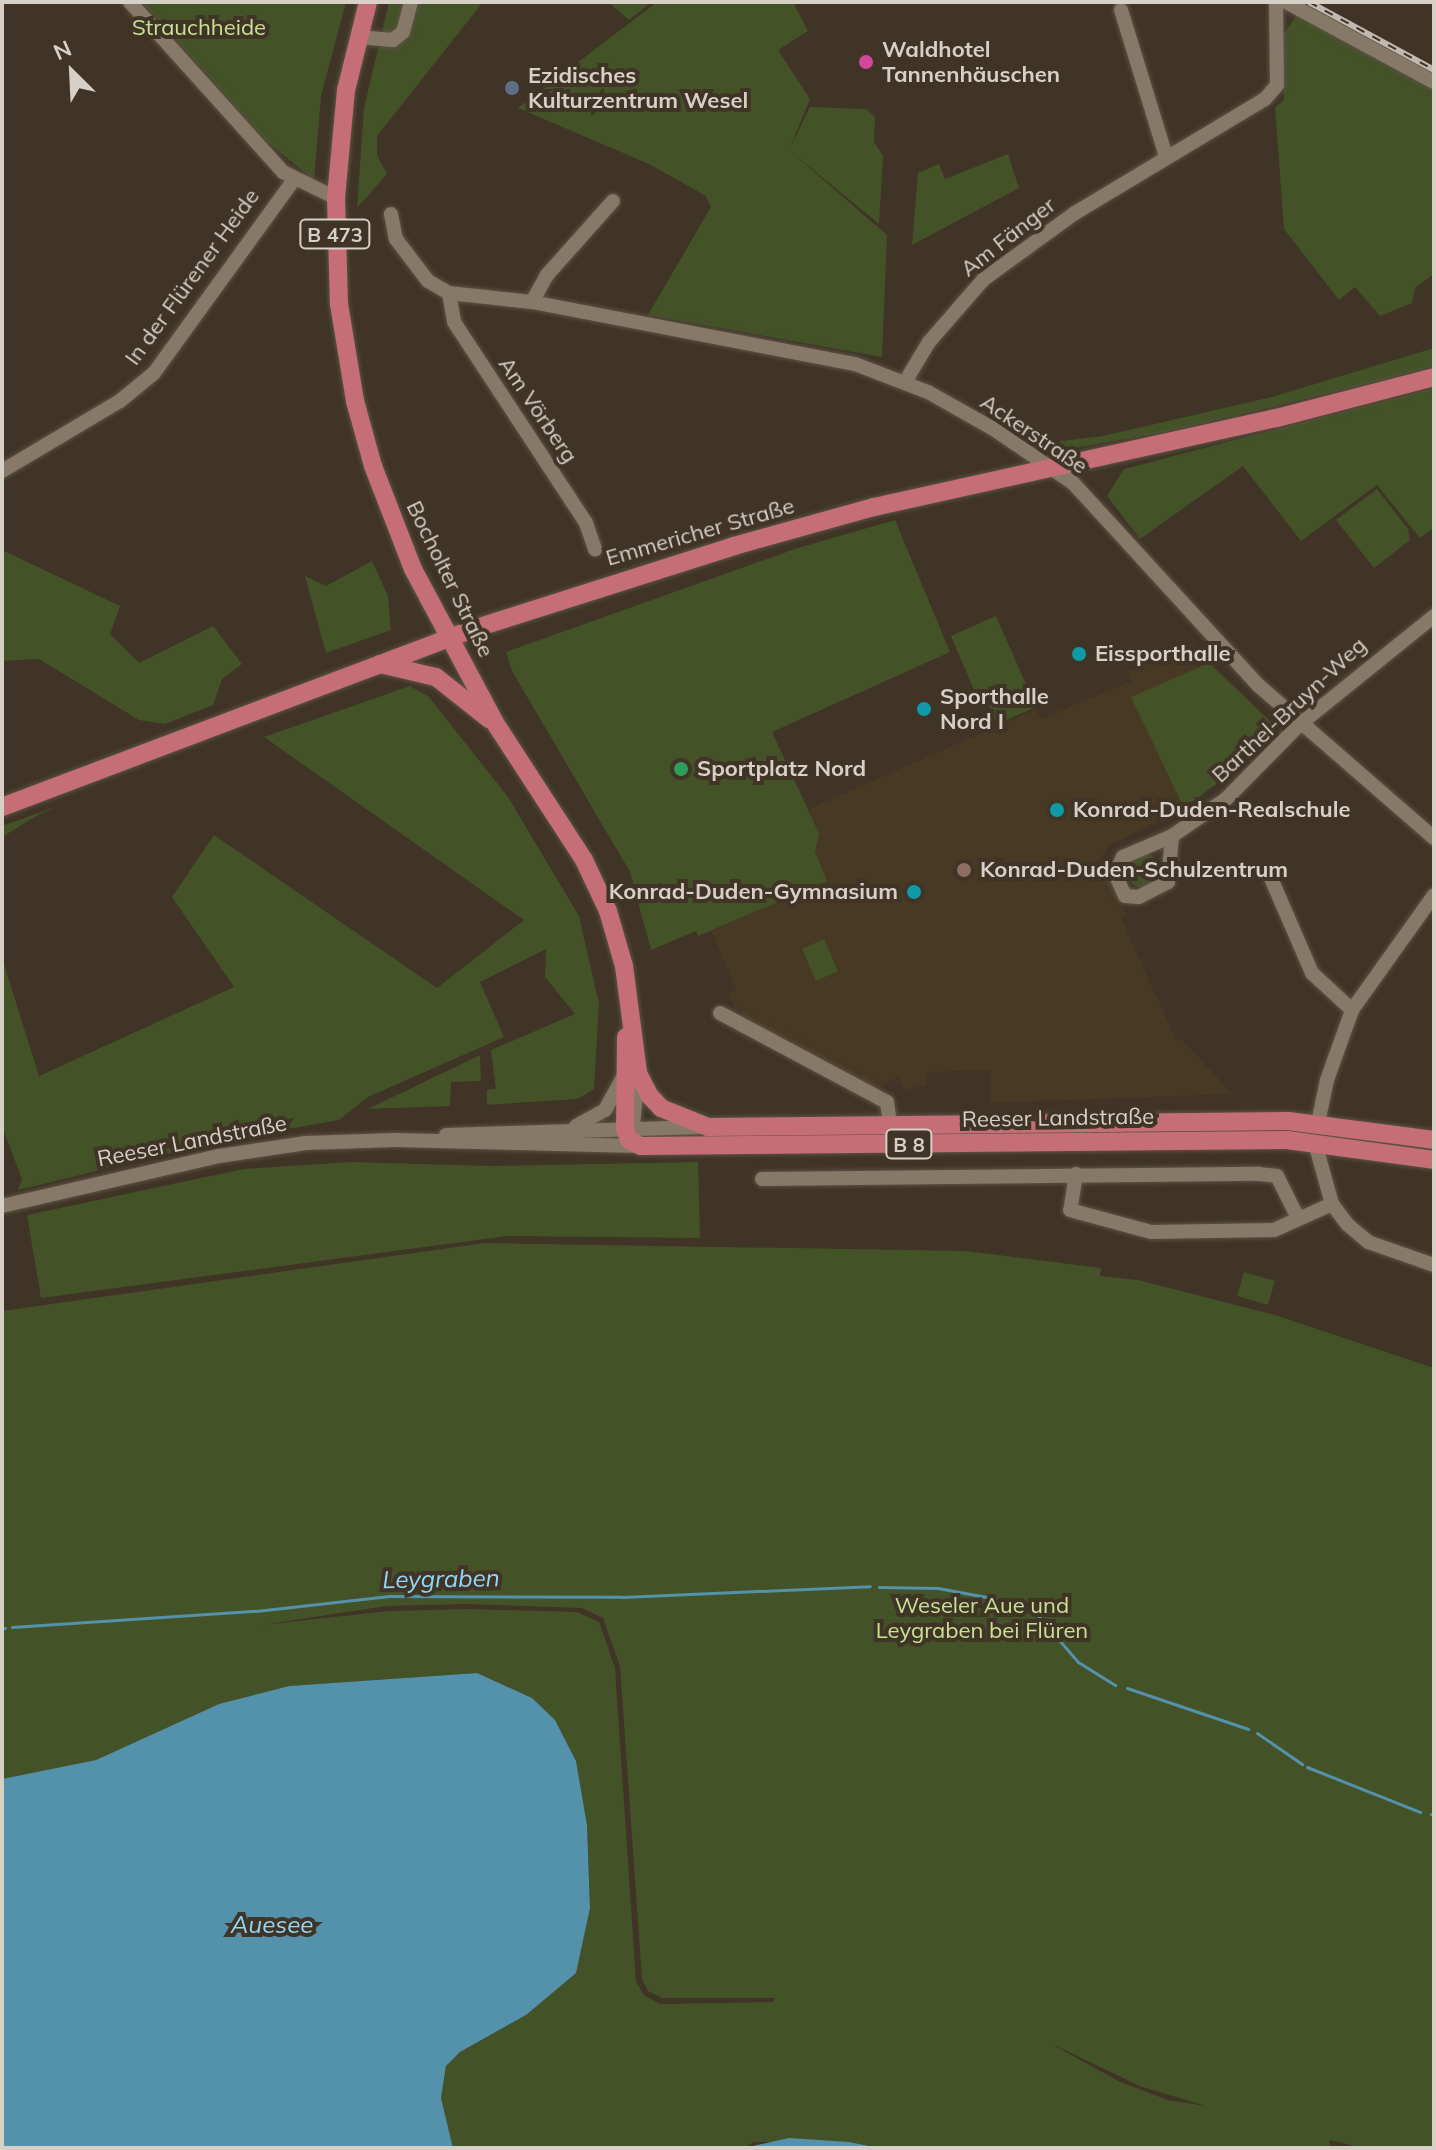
<!DOCTYPE html>
<html>
<head>
<meta charset="utf-8">
<style>
  body { margin:0 }
  #map { position:relative; width:1436px; height:2150px; overflow:hidden; background:#3f3425; font-family:Mulish,sans-serif }
  div>[style] { position:absolute }
  [style*='--x'] { left:calc(var(--x)*1px); top:calc(var(--y)*1px); width:calc(var(--w)*1px); rotate:calc(var(--a)*1deg) }
  .built>* { inset:0; background:#483924 }
  .green>* { inset:0; background:#445228 }
  .round { border-radius:50% }
  .water>* { inset:0; background:#5491ab }
  .stream>* { height:3px; margin:-1.5px; padding:0 1.5px; transform-origin:1.5px; border-radius:1.5px; background:#5491ab }
  .roads { filter:drop-shadow(0 0 2px #5b5245) drop-shadow(0 0 2px #5b5245) }
  .minor>* { height:14px; margin:-7px; padding:0 7px; transform-origin:7px; border-radius:7px; background:#867968 }
  .major>* { height:18px; margin:-9px; padding:0 9px; transform-origin:9px; border-radius:9px; background:#c66e76 }
  .rail>* { height:6px; margin-top:-3px; transform-origin:0; background:repeating-linear-gradient(90deg,#3f3425 0 9px,#c1b9af 0 18px); box-sizing:border-box; border-block:2px solid #c1b9af }
  .dots>* { width:22px; height:22px; translate:-50% -50%; box-sizing:border-box; border:4px solid #3f3425; border-radius:50% }
  span { translate:-50% -50%; white-space:nowrap; text-align:center; line-height:1.15; -webkit-text-stroke:8px #3f3425; paint-order:stroke }
  .shield-label span { padding:2px 6px; background:#3f3425; border:2px solid; border-radius:6px; -webkit-text-stroke-width:0 }
  .shield-label { font-size:20px; color:#d7d0c7; font-weight:700 }
  .park-label { font-size:22px; color:#c7e294 }
  .poi-label { font-size:22px; color:#d7d0c7; font-weight:700 }
  .left { translate:0 -50%; text-align:left }
  .right { translate:-100% -50%; text-align:right }
  .street-label { font-size:22px; color:#d7d0c7 }
  .water-label { font-size:24px; color:#90d8f7; font-style:italic }
  .frame { position:absolute; inset:0; border:4px solid #d7d0c7; pointer-events:none }
  .north { position:absolute; left:32px; top:32px; width:80px; height:80px; -webkit-text-stroke:6px #3f3425; paint-order:stroke; rotate:336deg; font-size:22px; font-weight:700; line-height:32px; text-align:center; color:#d7d0c7 }
  .north::after { content:''; display:block; margin:auto; width:28px; height:36px; background:#d7d0c7; clip-path:polygon(50% 0,100% 100%,50% 72%,0 100%) }
</style>
</head>
<body>
<div id="map">
  <div class="built">
    <div style="clip-path:polygon(1188px 640px,1273px 724px,1215px 785px,1184px 808px,1110px 845px,1100px 859px,1126px 915px,1121px 918px,1176px 1040px,1181px 1039px,1233px 1094px,991px 1103px,990px 1070px,926px 1072px,926px 1085px,904px 1090px,898px 1077px,872px 1090px,743px 1017px,741px 1009px,736px 1011px,728px 993px,736px 989px,711px 931px,826px 881px,814px 852px,819px 833px,809px 809px,1036px 709px,1041px 719px,1132px 681px,1128px 672px)"></div>
  </div>
  <div class="green">
    <div style="clip-path:polygon(142px 2px,346px 2px,321px 96px,314px 180px,265px 140px)"></div>
    <div style="clip-path:polygon(389px 2px,483px 2px,377px 136px,377px 155px,387px 174px,357px 208px,364px 108px)"></div>
    <div style="clip-path:polygon(608px 2px,652px 2px,629px 20px)"></div>
    <div style="clip-path:polygon(657px 2px,793px 2px,808px 31px,778px 50px,810px 99px,789px 150px,810px 107px,866px 109px,875px 117px,874px 142px,883px 156px,879px 224px,790px 151px,887px 235px,882px 357px,648px 315px,711px 207px,706px 196px,649px 164px,518px 108px)"></div>
    <div style="clip-path:polygon(1298px 13px,1434px 87px,1434px 274px,1415px 288px,1412px 303px,1380px 316px,1355px 287px,1339px 300px,1284px 229px,1275px 107px,1284px 100px,1281px 38px)"></div>
    <div style="clip-path:polygon(1008px 154px,1019px 188px,912px 245px,918px 173px,939px 164px,945px 179px)"></div>
    <div style="clip-path:polygon(1434px 348px,1434px 366px,1384px 380px,1171px 431px,1046px 453px,1054px 442px,1103px 436px,1272px 397px)"></div>
    <div style="clip-path:polygon(1434px 388px,1434px 528px,1420px 538px,1377px 485px,1301px 541px,1243px 466px,1140px 539px,1107px 496px,1124px 469px)"></div>
    <div style="clip-path:polygon(1377px 489px,1408px 529px,1410px 540px,1374px 568px,1336px 520px)"></div>
    <div style="clip-path:polygon(895px 520px,950px 652px,772px 732px,819px 833px,815px 852px,827px 881px,698px 936px,696px 931px,651px 950px,630px 872px,512px 671px,506px 652px,798px 548px)"></div>
    <div style="clip-path:polygon(2px 550px,120px 606px,110px 634px,139px 663px,213px 626px,242px 664px,222px 679px,213px 705px,165px 724px,139px 720px,39px 659px,2px 661px)"></div>
    <div style="clip-path:polygon(372px 561px,388px 596px,391px 630px,326px 653px,305px 576px,326px 586px)"></div>
    <div style="clip-path:polygon(996px 616px,1036px 707px,997px 724px,987px 701px,980px 704px,951px 636px)"></div>
    <div style="clip-path:polygon(1209px 663px,1273px 724px,1215px 785px,1184px 808px,1131px 697px)"></div>
    <div style="clip-path:polygon(410px 686px,428px 696px,508px 797px,579px 916px,599px 1004px,594px 1089px,577px 1099px,487px 1105px,487px 1090px,496px 1089px,491px 1050px,575px 1014px,545px 977px,546px 949px,480px 982px,504px 1037px,368px 1097px,339px 1120px,225px 1140px,18px 1190px,22px 1179px,2px 1126px,2px 958px,39px 1076px,234px 987px,172px 897px,214px 835px,437px 988px,524px 920px,264px 737px)"></div>
    <div style="clip-path:polygon(61px 805px,38px 815px,2px 837px,2px 826px)"></div>
    <div class="round" style="left:1127px;top:854px;width:34px;height:34px"></div>
    <div style="clip-path:polygon(824px 939px,838px 971px,816px 981px,802px 949px)"></div>
    <div style="clip-path:polygon(480px 1055px,481px 1081px,451px 1082px,450px 1106px,368px 1109px)"></div>
    <div style="clip-path:polygon(351px 1162px,491px 1166px,698px 1162px,700px 1238px,507px 1236px,41px 1298px,27px 1215px,244px 1169px)"></div>
    <div style="clip-path:polygon(evenodd,485px 1243px,966px 1251px,1101px 1268px,1100px 1276px,1138px 1280px,1275px 1315px,1434px 1368px,1434px 2148px,1363px 2148px,1330px 2140px,1329px 2146px,1342px 2148px,879px 2148px,849px 2142px,754px 2142px,744px 2148px,453px 2148px,441px 2098px,446px 2066px,460px 2052px,526px 2015px,590px 1908px,587px 1825px,576px 1761px,555px 1720px,532px 1698px,477px 1673px,289px 1686px,219px 1704px,96px 1760px,2px 1779px,2px 1311px,485px 1243px,467px 1604px,582px 1608px,603px 1618px,620px 1666px,642px 1979px,648px 1991px,662px 1998px,775px 1998px,773px 2002px,660px 2004px,644px 1995px,636px 1981px,615px 1668px,599px 1622px,577px 1612px,469px 1609px,389px 1611px,261px 1625px,387px 1606px,467px 1604px,485px 1243px,1048px 2042px,1140px 2086px,1206px 2106px,1168px 2100px,1120px 2082px,1048px 2042px)"></div>
    <div style="clip-path:polygon(1244px 1272px,1275px 1281px,1268px 1305px,1237px 1296px)"></div>
  </div>
  <div class="water">
    <div style="clip-path:polygon(477px 1673px,532px 1698px,555px 1720px,576px 1761px,587px 1825px,590px 1908px,576px 1973px,526px 2015px,460px 2052px,446px 2066px,441px 2098px,453px 2148px,2px 2148px,2px 1779px,96px 1760px,219px 1704px,289px 1686px)"></div>
    <div style="clip-path:polygon(789px 2138px,849px 2142px,879px 2148px,744px 2148px)"></div>
  </div>
  <div class="stream">
    <div style="--x:879;--y:1587;--w:59;--a:1"></div>
    <div style="--x:938;--y:1588;--w:93;--a:10.6"></div>
    <div style="--x:1029;--y:1605;--w:75;--a:49.3"></div>
    <div style="--x:1078;--y:1662;--w:44;--a:31.9"></div>
    <div style="--x:12;--y:1627;--w:245;--a:-3.8"></div>
    <div style="--x:256;--y:1611;--w:134;--a:-6.4"></div>
    <div style="--x:389;--y:1596;--w:233;--a:0.2"></div>
    <div style="--x:622;--y:1597;--w:248;--a:-2.5"></div>
    <div style="--x:2;--y:1628;--w:3;--a:0"></div>
    <div style="--x:1127;--y:1688;--w:128;--a:18.7"></div>
    <div style="--x:1257;--y:1733;--w:55;--a:34.6"></div>
    <div style="--x:1307;--y:1767;--w:122;--a:21.7"></div>
    <div style="--x:1431;--y:1814;--w:3;--a:0"></div>
  </div>
  <div class="roads">
    <div class="minor">
      <div style="--x:130;--y:2;--w:229;--a:48"></div>
      <div style="--x:283;--y:172;--w:59;--a:26.1"></div>
      <div style="--x:1286;--y:2;--w:168;--a:28.4"></div>
      <div style="--x:1121;--y:10;--w:153;--a:72.9"></div>
      <div style="--x:358;--y:37;--w:35;--a:5"></div>
      <div style="--x:393;--y:40;--w:13;--a:-39"></div>
      <div style="--x:403;--y:32;--w:31;--a:-75"></div>
      <div style="--x:391;--y:214;--w:25;--a:79"></div>
      <div style="--x:396;--y:239;--w:53;--a:52.7"></div>
      <div style="--x:428;--y:281;--w:24;--a:30"></div>
      <div style="--x:449;--y:293;--w:83;--a:6.2"></div>
      <div style="--x:532;--y:302;--w:329;--a:10.9"></div>
      <div style="--x:855;--y:364;--w:78;--a:21"></div>
      <div style="--x:928;--y:392;--w:73;--a:29.4"></div>
      <div style="--x:992;--y:428;--w:98;--a:34.2"></div>
      <div style="--x:1073;--y:483;--w:274;--a:47.5"></div>
      <div style="--x:1258;--y:685;--w:233;--a:41"></div>
      <div style="--x:449;--y:293;--w:29;--a:80"></div>
      <div style="--x:454;--y:322;--w:240;--a:56.7"></div>
      <div style="--x:586;--y:523;--w:28;--a:71"></div>
      <div style="--x:532;--y:302;--w:31;--a:-61"></div>
      <div style="--x:547;--y:275;--w:99;--a:-48.3"></div>
      <div style="--x:905;--y:382;--w:47;--a:-59"></div>
      <div style="--x:929;--y:342;--w:84;--a:-48.9"></div>
      <div style="--x:984;--y:279;--w:112;--a:-36"></div>
      <div style="--x:1075;--y:213;--w:222;--a:-31"></div>
      <div style="--x:1265;--y:99;--w:18;--a:-49"></div>
      <div style="--x:1277;--y:85;--w:83;--a:-90.7"></div>
      <div style="--x:2;--y:471;--w:137;--a:-30.7"></div>
      <div style="--x:120;--y:401;--w:44;--a:-39.5"></div>
      <div style="--x:154;--y:373;--w:237;--a:-54.1"></div>
      <div style="--x:1172;--y:836;--w:46;--a:95"></div>
      <div style="--x:1168;--y:882;--w:33;--a:153"></div>
      <div style="--x:1139;--y:897;--w:14;--a:-176"></div>
      <div style="--x:1125;--y:896;--w:24;--a:-114"></div>
      <div style="--x:1115;--y:874;--w:19;--a:-65"></div>
      <div style="--x:1123;--y:857;--w:53;--a:-23.2"></div>
      <div style="--x:1172;--y:836;--w:65;--a:-34.4"></div>
      <div style="--x:1226;--y:799;--w:104;--a:-45.4"></div>
      <div style="--x:1299;--y:725;--w:174;--a:-38.9"></div>
      <div style="--x:1270;--y:876;--w:106;--a:66.6"></div>
      <div style="--x:1312;--y:973;--w:54;--a:42.8"></div>
      <div style="--x:720;--y:1013;--w:189;--a:28.1"></div>
      <div style="--x:887;--y:1102;--w:22;--a:82"></div>
      <div style="--x:1318;--y:1123;--w:44;--a:-78.2"></div>
      <div style="--x:1327;--y:1080;--w:74;--a:-70.3"></div>
      <div style="--x:1352;--y:1010;--w:141;--a:-54.5"></div>
      <div style="--x:576;--y:1126;--w:33;--a:-29"></div>
      <div style="--x:605;--y:1110;--w:38;--a:-61"></div>
      <div style="--x:632;--y:1134;--w:58;--a:-84.1"></div>
      <div style="--x:446;--y:1135;--w:255;--a:-1.8"></div>
      <div style="--x:1315;--y:1143;--w:63;--a:74.4"></div>
      <div style="--x:1332;--y:1204;--w:26;--a:53"></div>
      <div style="--x:1348;--y:1225;--w:26;--a:40"></div>
      <div style="--x:1368;--y:1242;--w:70;--a:19.2"></div>
      <div style="--x:1076;--y:1174;--w:36;--a:99"></div>
      <div style="--x:1070;--y:1210;--w:84;--a:15.2"></div>
      <div style="--x:1151;--y:1232;--w:123;--a:-0.9"></div>
      <div style="--x:1274;--y:1230;--w:64;--a:-24.1"></div>
      <div style="--x:762;--y:1179;--w:497;--a:-0.6"></div>
      <div style="--x:1259;--y:1174;--w:18;--a:6"></div>
      <div style="--x:1277;--y:1176;--w:47;--a:63.4"></div>
      <div style="--x:2;--y:1206;--w:223;--a:-13"></div>
      <div style="--x:219;--y:1156;--w:88;--a:-8.5"></div>
      <div style="--x:306;--y:1143;--w:88;--a:-2"></div>
      <div style="--x:394;--y:1140;--w:247;--a:1.4"></div>
    </div>
    <div class="major">
      <div style="--x:368;--y:2;--w:91;--a:104"></div>
      <div style="--x:346;--y:90;--w:108;--a:95.3"></div>
      <div style="--x:336;--y:198;--w:106;--a:88.4"></div>
      <div style="--x:339;--y:304;--w:98;--a:80.6"></div>
      <div style="--x:355;--y:401;--w:67;--a:74.5"></div>
      <div style="--x:373;--y:466;--w:110;--a:68.8"></div>
      <div style="--x:413;--y:569;--w:178;--a:61.9"></div>
      <div style="--x:497;--y:726;--w:160;--a:57"></div>
      <div style="--x:584;--y:860;--w:56;--a:64.8"></div>
      <div style="--x:608;--y:911;--w:57;--a:73.8"></div>
      <div style="--x:624;--y:966;--w:108;--a:82.5"></div>
      <div style="--x:638;--y:1073;--w:25;--a:63"></div>
      <div style="--x:649;--y:1095;--w:18;--a:47"></div>
      <div style="--x:661;--y:1108;--w:51;--a:22"></div>
      <div style="--x:708;--y:1127;--w:580;--a:-0.59"></div>
      <div style="--x:1288;--y:1121;--w:147;--a:7.4"></div>
      <div style="--x:380;--y:664;--w:57;--a:13.1"></div>
      <div style="--x:436;--y:677;--w:68;--a:38.4"></div>
      <div style="--x:2;--y:807;--w:504;--a:-20.7"></div>
      <div style="--x:473;--y:629;--w:274;--a:-17.6"></div>
      <div style="--x:734;--y:546;--w:145;--a:-15.6"></div>
      <div style="--x:874;--y:507;--w:413;--a:-12.5"></div>
      <div style="--x:1277;--y:418;--w:162;--a:-14.6"></div>
      <div style="--x:626;--y:1037;--w:92;--a:90.6"></div>
      <div style="--x:625;--y:1129;--w:12;--a:70"></div>
      <div style="--x:629;--y:1140;--w:13;--a:27"></div>
      <div style="--x:641;--y:1146;--w:646;--a:-0.53"></div>
      <div style="--x:1287;--y:1140;--w:148;--a:7.7"></div>
    </div>
  </div>
  <div class="rail">
    <div style="--x:1309;--y:2;--w:142;--a:28.5"></div>
  </div>
  <div class="dots">
    <div style="left:866px;top:62px;background:#d1479c"></div>
    <div style="left:512px;top:88px;background:#5c6f8a"></div>
    <div style="left:1079px;top:654px;background:#0f9aa8"></div>
    <div style="left:924px;top:709px;background:#0f9aa8"></div>
    <div style="left:681px;top:769px;background:#2e9e5b"></div>
    <div style="left:1057px;top:810px;background:#0f9aa8"></div>
    <div style="left:964px;top:870px;background:#8d6e63"></div>
    <div style="left:914px;top:892px;background:#0f9aa8"></div>
  </div>
  <div class="shield-label">
    <span style="left:335px;top:234px">B 473</span>
    <span style="left:909px;top:1144px">B 8</span>
  </div>
  <div class="park-label">
    <span style="left:199px;top:28px">Strauchheide</span>
    <span style="left:982px;top:1618px">Weseler Aue und<br>Leygraben bei Flüren</span>
  </div>
  <div class="poi-label">
    <span class="left" style="left:882px;top:62px">Waldhotel<br>Tannenhäuschen</span>
    <span class="left" style="left:528px;top:88px">Ezidisches<br>Kulturzentrum Wesel</span>
    <span class="left" style="left:1095px;top:654px">Eissporthalle</span>
    <span class="left" style="left:940px;top:709px">Sporthalle<br>Nord I</span>
    <span class="left" style="left:697px;top:769px">Sportplatz Nord</span>
    <span class="left" style="left:1073px;top:810px">Konrad-Duden-Realschule</span>
    <span class="left" style="left:980px;top:870px">Konrad-Duden-Schulzentrum</span>
    <span class="right" style="left:898px;top:892px">Konrad-Duden-Gymnasium</span>
  </div>
  <div class="street-label">
    <span style="left:1008px;top:237px;rotate:-38deg">Am Fänger</span>
    <span style="left:192px;top:277px;rotate:-54deg">In der Flürener Heide</span>
    <span style="left:538px;top:410px;rotate:56deg">Am Vörberg</span>
    <span style="left:1034px;top:434px;rotate:34deg">Ackerstraße</span>
    <span style="left:700px;top:532px;rotate:-16deg">Emmericher Straße</span>
    <span style="left:450px;top:579px;rotate:64deg">Bocholter Straße</span>
    <span style="left:1289px;top:710px;rotate:-43deg">Barthel-Bruyn-Weg</span>
    <span style="left:1058px;top:1118px;rotate:-1deg">Reeser Landstraße</span>
    <span style="left:192px;top:1141px;rotate:-11deg">Reeser Landstraße</span>
  </div>
  <div class="water-label">
    <span style="left:441px;top:1579px;rotate:-1deg">Leygraben</span>
    <span style="left:272px;top:1925px">Auesee</span>
  </div>
  <div class="frame"></div>
  <div class="north">N</div>
</div>
</body>
</html>
